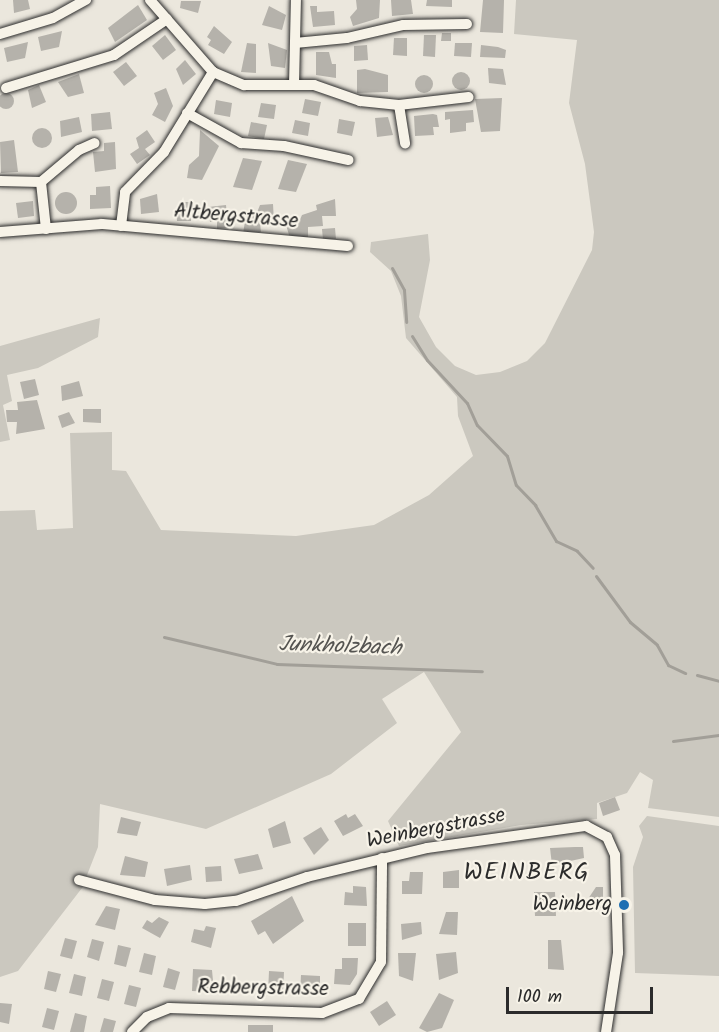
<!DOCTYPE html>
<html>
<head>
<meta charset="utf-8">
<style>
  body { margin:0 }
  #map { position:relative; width:719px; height:1032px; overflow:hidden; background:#ebe7dd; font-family:Kalam,sans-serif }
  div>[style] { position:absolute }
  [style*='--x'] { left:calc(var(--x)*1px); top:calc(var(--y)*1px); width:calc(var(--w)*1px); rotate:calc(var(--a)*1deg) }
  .green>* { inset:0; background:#cbc8bf }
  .stream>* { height:3px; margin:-1.5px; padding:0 1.5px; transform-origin:1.5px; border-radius:1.5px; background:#a29f98 }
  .building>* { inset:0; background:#b5b2ab }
  .round { border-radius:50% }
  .roads { filter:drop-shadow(0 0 2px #2b2b2b) drop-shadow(0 0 2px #2b2b2b) }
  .street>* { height:10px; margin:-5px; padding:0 5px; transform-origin:5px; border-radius:5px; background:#f7f3e8 }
  .dots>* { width:16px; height:16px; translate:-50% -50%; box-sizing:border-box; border:3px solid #f7f3e8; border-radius:50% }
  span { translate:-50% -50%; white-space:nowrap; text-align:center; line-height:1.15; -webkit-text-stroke:4.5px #f7f3e8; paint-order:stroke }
  .street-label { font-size:21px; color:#2b2b2b }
  .poi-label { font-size:21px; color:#2b2b2b }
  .right { translate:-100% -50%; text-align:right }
  .water-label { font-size:22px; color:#555451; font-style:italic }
  .quarter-label { font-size:24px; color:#2b2b2b; letter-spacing:1.5px }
  .scale { position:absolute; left:506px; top:987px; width:147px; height:27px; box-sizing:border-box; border:3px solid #2b2b2b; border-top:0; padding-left:8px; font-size:18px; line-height:21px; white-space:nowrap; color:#2b2b2b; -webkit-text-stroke:4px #f7f3e8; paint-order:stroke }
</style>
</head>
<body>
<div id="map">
  <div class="green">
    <div style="clip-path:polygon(516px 0,719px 0,719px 817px,648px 808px,653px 780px,640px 772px,627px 793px,597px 803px,597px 819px,521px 825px,399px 846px,388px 821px,461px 732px,424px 672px,382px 699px,397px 723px,331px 774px,206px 829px,100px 804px,98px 847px,82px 888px,18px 971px,0 977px,0 511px,35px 510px,37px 530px,73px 528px,70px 433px,112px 432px,112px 470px,126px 471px,161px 530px,296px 536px,374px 525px,429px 495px,473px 456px,458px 416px,457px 397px,406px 338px,401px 296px,391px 271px,370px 252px,371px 242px,428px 234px,430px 260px,419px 317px,436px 347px,455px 366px,476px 375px,500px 372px,527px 361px,545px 343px,592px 250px,594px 232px,585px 164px,569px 103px,577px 40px,514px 34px)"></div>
    <div style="clip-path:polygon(100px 318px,98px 337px,38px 368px,7px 375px,12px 401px,3px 405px,10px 440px,0 442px,0 346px)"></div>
    <div style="clip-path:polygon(647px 816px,719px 826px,719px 976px,635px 973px,633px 867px,643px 837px,639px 826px)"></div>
  </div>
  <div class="stream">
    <div style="--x:392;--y:268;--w:25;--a:61"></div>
    <div style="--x:404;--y:290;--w:32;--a:86"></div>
    <div style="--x:412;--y:336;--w:28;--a:58"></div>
    <div style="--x:427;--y:360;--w:59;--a:47.1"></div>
    <div style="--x:467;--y:403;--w:24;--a:66"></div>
    <div style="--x:477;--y:425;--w:43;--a:45.9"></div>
    <div style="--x:507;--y:456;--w:30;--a:73"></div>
    <div style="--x:516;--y:485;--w:28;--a:46"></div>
    <div style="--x:535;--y:505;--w:42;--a:59.7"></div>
    <div style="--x:556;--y:541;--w:23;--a:25"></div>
    <div style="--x:577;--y:551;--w:23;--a:47"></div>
    <div style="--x:596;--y:576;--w:57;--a:53.5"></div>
    <div style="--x:630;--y:622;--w:35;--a:40"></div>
    <div style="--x:657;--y:645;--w:23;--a:61"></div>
    <div style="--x:668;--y:665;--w:19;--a:25"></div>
    <div style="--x:164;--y:637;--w:116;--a:13.4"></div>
    <div style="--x:277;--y:664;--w:205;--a:2"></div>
    <div style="--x:697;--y:675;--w:23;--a:15"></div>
    <div style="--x:673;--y:741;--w:46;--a:-7.4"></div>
  </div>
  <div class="building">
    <div style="clip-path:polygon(13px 0,28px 0,30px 9px,14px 13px)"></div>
    <div style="clip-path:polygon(356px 0,380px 0,379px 18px,353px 26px,350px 17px,357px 9px)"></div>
    <div style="clip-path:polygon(391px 0,411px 0,413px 14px,392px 16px)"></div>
    <div style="clip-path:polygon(427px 0,452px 0,452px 7px,426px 6px)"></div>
    <div style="clip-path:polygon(483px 0,504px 0,503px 33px,480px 32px)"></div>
    <div style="clip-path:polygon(181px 1px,201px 1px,198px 13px,180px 8px)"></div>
    <div style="clip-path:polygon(138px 5px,147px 20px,115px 42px,108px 28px)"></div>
    <div style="clip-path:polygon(269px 6px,286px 15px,282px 30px,262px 25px)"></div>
    <div style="clip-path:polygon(310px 6px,317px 6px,317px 12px,334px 11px,335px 25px,313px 27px)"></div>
    <div style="clip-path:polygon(214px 26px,232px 42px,224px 54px,208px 45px,211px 40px,207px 37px)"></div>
    <div style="clip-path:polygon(62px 31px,59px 47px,41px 51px,38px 37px)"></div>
    <div style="clip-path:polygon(442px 33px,451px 33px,451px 41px,441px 41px)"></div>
    <div style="clip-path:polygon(165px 35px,176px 50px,163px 60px,152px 46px)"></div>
    <div style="clip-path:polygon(424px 35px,436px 35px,435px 57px,423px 56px)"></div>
    <div style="clip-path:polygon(394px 38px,407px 38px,407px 56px,393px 55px)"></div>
    <div style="clip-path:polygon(28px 42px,25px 58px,7px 62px,4px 48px)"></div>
    <div style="clip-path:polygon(247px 43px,256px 44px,256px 73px,241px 72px)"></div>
    <div style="clip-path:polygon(268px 43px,287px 50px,285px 68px,271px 66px)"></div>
    <div style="clip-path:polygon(455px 43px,472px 43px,471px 57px,454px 56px)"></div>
    <div style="clip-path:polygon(367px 45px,368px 60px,354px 61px,354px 46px)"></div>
    <div style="clip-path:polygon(481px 45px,498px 47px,506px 50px,505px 58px,480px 57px)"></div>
    <div style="clip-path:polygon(316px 52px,329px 52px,332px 64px,336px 64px,336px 78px,316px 75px)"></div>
    <div style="clip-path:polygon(185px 60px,196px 74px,183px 85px,176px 69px)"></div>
    <div style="clip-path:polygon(126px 62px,137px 76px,124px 86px,113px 72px)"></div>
    <div style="clip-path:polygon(488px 68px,503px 69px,506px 85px,489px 83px)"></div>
    <div style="clip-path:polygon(365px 69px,388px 75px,388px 92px,357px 93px,357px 70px)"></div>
    <div class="round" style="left:452px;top:72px;width:18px;height:18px"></div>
    <div style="clip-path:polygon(79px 74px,84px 93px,68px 97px,58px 82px)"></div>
    <div class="round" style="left:415px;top:75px;width:18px;height:18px"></div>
    <div style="clip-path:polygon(39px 85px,46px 102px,32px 108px,28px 90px)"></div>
    <div style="clip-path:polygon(166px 88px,173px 106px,165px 122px,152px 115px,158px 104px,154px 93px)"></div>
    <div class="round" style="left:-2px;top:93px;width:16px;height:16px"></div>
    <div style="clip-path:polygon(502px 98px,500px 131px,481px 132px,475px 99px)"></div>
    <div style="clip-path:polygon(305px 99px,321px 102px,318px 116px,302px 113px)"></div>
    <div style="clip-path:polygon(216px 100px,232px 103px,230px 117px,214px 114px)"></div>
    <div style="clip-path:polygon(261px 103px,276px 105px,274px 119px,258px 117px)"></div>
    <div style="clip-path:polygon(473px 110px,474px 122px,466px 123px,466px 131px,450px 133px,450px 119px,445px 120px,445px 112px)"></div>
    <div style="clip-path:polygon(110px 112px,112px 129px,92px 131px,91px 114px)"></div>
    <div style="clip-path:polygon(433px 114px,437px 115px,439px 127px,433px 127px,434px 135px,415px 136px,414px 116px)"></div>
    <div style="clip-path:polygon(79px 117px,82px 132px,61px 137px,60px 121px)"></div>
    <div style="clip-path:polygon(388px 117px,393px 135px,377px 137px,375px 118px)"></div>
    <div style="clip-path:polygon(339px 119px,355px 122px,352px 136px,337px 133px)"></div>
    <div style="clip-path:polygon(295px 120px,310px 123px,308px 136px,292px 133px)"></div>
    <div style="clip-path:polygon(251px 122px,267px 125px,264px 139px,248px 136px)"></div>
    <div class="round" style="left:32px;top:128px;width:20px;height:20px"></div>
    <div style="clip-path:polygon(147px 130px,155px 142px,145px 149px,150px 155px,137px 164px,130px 154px,139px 148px,136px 138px)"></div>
    <div style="clip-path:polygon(200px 130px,219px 146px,202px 180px,187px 178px,189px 165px,199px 156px)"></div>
    <div style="clip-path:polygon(14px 140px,18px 172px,1px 173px,0 142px)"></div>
    <div style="clip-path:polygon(115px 142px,116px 169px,95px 172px,93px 152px,104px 151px,104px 143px)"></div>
    <div style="clip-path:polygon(243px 158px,262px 161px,252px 190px,233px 187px)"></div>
    <div style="clip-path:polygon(288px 160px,307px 164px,296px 192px,278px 189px)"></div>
    <div style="clip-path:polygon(110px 186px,111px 208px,90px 209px,90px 195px,96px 195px,96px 187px)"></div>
    <div class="round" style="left:55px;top:192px;width:22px;height:22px"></div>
    <div style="clip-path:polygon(157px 194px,159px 212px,141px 214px,140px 199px)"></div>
    <div style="clip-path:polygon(335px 199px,336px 216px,322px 216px,323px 226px,308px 227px,308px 237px,290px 238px,285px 222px,298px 224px,302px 215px,317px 210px,316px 205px)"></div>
    <div style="clip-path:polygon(33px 201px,34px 216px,18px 218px,16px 203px)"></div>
    <div style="clip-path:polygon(183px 202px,190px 202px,191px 221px,177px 221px,176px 209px,183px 209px)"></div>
    <div style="clip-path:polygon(273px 204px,274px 222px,260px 223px,261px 232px,243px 234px,246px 215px,256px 215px,260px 205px)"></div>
    <div style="clip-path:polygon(226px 205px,228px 228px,217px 229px,217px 221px,210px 222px,208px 207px)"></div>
    <div style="clip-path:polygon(335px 228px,336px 239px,323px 240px,322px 229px)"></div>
    <div style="clip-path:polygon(35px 379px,39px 395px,24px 399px,20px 382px)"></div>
    <div style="clip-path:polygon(79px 381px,83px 396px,62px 401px,61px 386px)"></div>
    <div style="clip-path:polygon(37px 400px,45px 429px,16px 434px,17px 422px,7px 422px,6px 410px,18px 410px,17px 402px)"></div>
    <div style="clip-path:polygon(83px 409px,101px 409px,101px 423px,83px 422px)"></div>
    <div style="clip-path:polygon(69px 412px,75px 423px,62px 428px,58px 416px)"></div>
    <div style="clip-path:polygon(615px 797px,620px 810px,603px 816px,599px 803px)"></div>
    <div style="clip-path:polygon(346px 814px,348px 818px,355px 814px,363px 826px,343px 836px,334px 821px)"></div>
    <div style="clip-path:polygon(121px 817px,141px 822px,137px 836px,117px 833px)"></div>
    <div style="clip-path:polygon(285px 821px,291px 843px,273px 848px,268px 829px)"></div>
    <div style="clip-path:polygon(321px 827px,329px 840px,314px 855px,303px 838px)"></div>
    <div style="clip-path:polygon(575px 847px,583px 847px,584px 858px,552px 865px,550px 848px)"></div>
    <div style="clip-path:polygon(258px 854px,263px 869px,239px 874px,234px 859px)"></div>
    <div style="clip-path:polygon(125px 856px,148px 862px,145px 877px,120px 875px)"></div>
    <div style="clip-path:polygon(190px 865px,192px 880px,167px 886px,164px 869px)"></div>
    <div style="clip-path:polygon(221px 866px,222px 881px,206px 882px,205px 867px)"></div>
    <div style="clip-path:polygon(459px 870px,459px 888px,443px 888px,443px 872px)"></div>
    <div style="clip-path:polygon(410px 872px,423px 872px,422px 894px,402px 894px,402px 881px,409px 881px)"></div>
    <div style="clip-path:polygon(353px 886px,366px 887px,367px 906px,344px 905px,345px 892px,353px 893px)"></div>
    <div style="clip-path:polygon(596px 887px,603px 887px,603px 908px,582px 908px)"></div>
    <div style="clip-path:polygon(534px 892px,555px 892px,556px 916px,535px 916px)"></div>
    <div style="clip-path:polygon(292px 896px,304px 921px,273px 944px,265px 931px,258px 935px,251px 921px)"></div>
    <div style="clip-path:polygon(106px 906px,120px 909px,115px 930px,95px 925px)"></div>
    <div style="clip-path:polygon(446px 912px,458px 912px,457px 935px,439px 934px)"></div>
    <div style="clip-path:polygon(159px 917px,169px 922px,160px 938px,142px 928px,147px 920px,152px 923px)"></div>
    <div style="clip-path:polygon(421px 922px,422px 934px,402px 940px,401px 924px)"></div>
    <div style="clip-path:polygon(348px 923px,366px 923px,366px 946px,348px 946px)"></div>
    <div style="clip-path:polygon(206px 926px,216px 928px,211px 948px,191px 942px,194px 929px,204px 931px)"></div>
    <div style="clip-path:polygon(65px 938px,77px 941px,72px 959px,60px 956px)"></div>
    <div style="clip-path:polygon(92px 939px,104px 942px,99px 961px,87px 957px)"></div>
    <div style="clip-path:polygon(548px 940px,561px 940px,564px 970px,548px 969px)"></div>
    <div style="clip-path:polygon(118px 945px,131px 948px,126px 967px,114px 964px)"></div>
    <div style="clip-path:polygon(456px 952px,458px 973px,439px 980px,436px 954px)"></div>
    <div style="clip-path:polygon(144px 953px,156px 956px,152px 975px,139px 972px)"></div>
    <div style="clip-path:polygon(398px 953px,416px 953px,413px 981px,399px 976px)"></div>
    <div style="clip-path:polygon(342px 958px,358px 958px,357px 974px,350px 985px,334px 984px,335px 969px,342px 969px)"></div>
    <div style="clip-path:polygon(168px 968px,180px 972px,175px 990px,163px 987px)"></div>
    <div style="clip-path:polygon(193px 969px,212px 970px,214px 992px,192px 991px)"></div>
    <div style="clip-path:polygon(48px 971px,61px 974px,56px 992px,44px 989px)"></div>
    <div style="clip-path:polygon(269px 971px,284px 972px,283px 993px,268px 993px)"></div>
    <div style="clip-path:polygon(74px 974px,86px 977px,82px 996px,69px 993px)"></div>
    <div style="clip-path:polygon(301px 975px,320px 976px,320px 994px,300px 994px)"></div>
    <div style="clip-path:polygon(102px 979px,114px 982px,109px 1001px,97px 998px)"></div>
    <div style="clip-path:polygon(129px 985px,141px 988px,136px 1007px,124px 1004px)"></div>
    <div style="clip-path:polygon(439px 993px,454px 1000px,442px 1028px,427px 1032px,419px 1028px)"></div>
    <div style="clip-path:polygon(387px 1001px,396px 1015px,379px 1026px,370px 1012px)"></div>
    <div style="clip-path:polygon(0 1003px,12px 1004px,9px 1024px,0 1022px)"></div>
    <div style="clip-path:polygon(47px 1008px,59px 1011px,54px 1030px,42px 1027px)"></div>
    <div style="clip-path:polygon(75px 1013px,87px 1016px,84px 1032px,70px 1032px)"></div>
    <div style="clip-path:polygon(104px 1018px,116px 1021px,113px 1032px,100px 1032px)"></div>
    <div style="clip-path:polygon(248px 1025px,273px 1025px,273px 1032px,248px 1032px)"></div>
  </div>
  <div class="roads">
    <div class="street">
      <div style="--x:150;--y:0;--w:96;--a:48.8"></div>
      <div style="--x:213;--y:72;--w:34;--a:23"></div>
      <div style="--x:244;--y:85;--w:70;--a:0"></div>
      <div style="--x:314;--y:85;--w:49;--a:19.2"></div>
      <div style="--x:360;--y:101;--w:39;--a:6"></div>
      <div style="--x:399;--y:105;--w:70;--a:-6.5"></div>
      <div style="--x:0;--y:34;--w:55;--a:-16.8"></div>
      <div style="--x:53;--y:18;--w:38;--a:-29"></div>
      <div style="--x:295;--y:43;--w:52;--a:-5.5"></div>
      <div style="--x:347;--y:38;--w:57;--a:-13.1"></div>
      <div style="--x:403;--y:25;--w:64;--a:-0.9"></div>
      <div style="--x:294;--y:85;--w:85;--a:-88.7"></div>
      <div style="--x:6;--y:88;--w:113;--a:-17"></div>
      <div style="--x:114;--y:55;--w:64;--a:-34.2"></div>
      <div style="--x:399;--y:105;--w:39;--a:81"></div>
      <div style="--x:187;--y:113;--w:62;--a:29.1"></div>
      <div style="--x:241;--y:143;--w:43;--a:4"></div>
      <div style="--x:284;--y:146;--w:66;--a:12.3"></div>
      <div style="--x:0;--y:181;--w:41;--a:1.4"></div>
      <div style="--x:121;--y:226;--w:34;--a:-83"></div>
      <div style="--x:125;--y:192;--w:56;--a:-45.7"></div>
      <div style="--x:164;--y:152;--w:94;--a:-58.5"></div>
      <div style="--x:46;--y:229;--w:47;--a:-96.1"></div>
      <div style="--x:41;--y:182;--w:50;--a:-40.1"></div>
      <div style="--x:79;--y:150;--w:17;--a:-24"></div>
      <div style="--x:0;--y:232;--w:102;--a:-4.5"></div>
      <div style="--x:102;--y:224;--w:247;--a:5.1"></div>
      <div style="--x:79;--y:880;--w:79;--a:14.7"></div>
      <div style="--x:155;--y:900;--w:50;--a:4.6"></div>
      <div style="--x:205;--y:904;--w:31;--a:-6"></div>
      <div style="--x:236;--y:901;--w:75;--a:-18.7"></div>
      <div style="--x:307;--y:877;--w:123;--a:-13.6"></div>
      <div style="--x:427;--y:848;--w:161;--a:-7.9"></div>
      <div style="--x:586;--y:826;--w:24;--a:28"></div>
      <div style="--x:607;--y:837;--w:20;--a:66"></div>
      <div style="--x:615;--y:855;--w:98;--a:88.2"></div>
      <div style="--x:618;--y:953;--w:80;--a:98.6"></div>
      <div style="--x:132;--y:1032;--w:21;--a:-45"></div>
      <div style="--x:147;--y:1017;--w:24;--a:-22"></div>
      <div style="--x:169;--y:1008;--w:153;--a:1.9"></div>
      <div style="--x:322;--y:1013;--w:40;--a:-21"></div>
      <div style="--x:359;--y:999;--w:43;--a:-59.3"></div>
      <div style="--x:381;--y:962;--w:104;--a:-89.4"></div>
    </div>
  </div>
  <div class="dots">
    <div style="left:624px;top:905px;background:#1f6fb2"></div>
  </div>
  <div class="street-label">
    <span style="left:236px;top:217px;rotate:5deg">Altbergstrasse</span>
    <span style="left:436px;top:829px;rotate:-11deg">Weinbergstrasse</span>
    <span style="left:263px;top:989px;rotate:1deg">Rebbergstrasse</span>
  </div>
  <div class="poi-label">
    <span class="right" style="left:612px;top:905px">Weinberg</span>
  </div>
  <div class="water-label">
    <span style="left:340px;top:647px;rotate:2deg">Junkholzbach</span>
  </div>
  <div class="quarter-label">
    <span style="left:527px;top:873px">WEINBERG</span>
  </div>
  <div class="scale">100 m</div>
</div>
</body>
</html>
